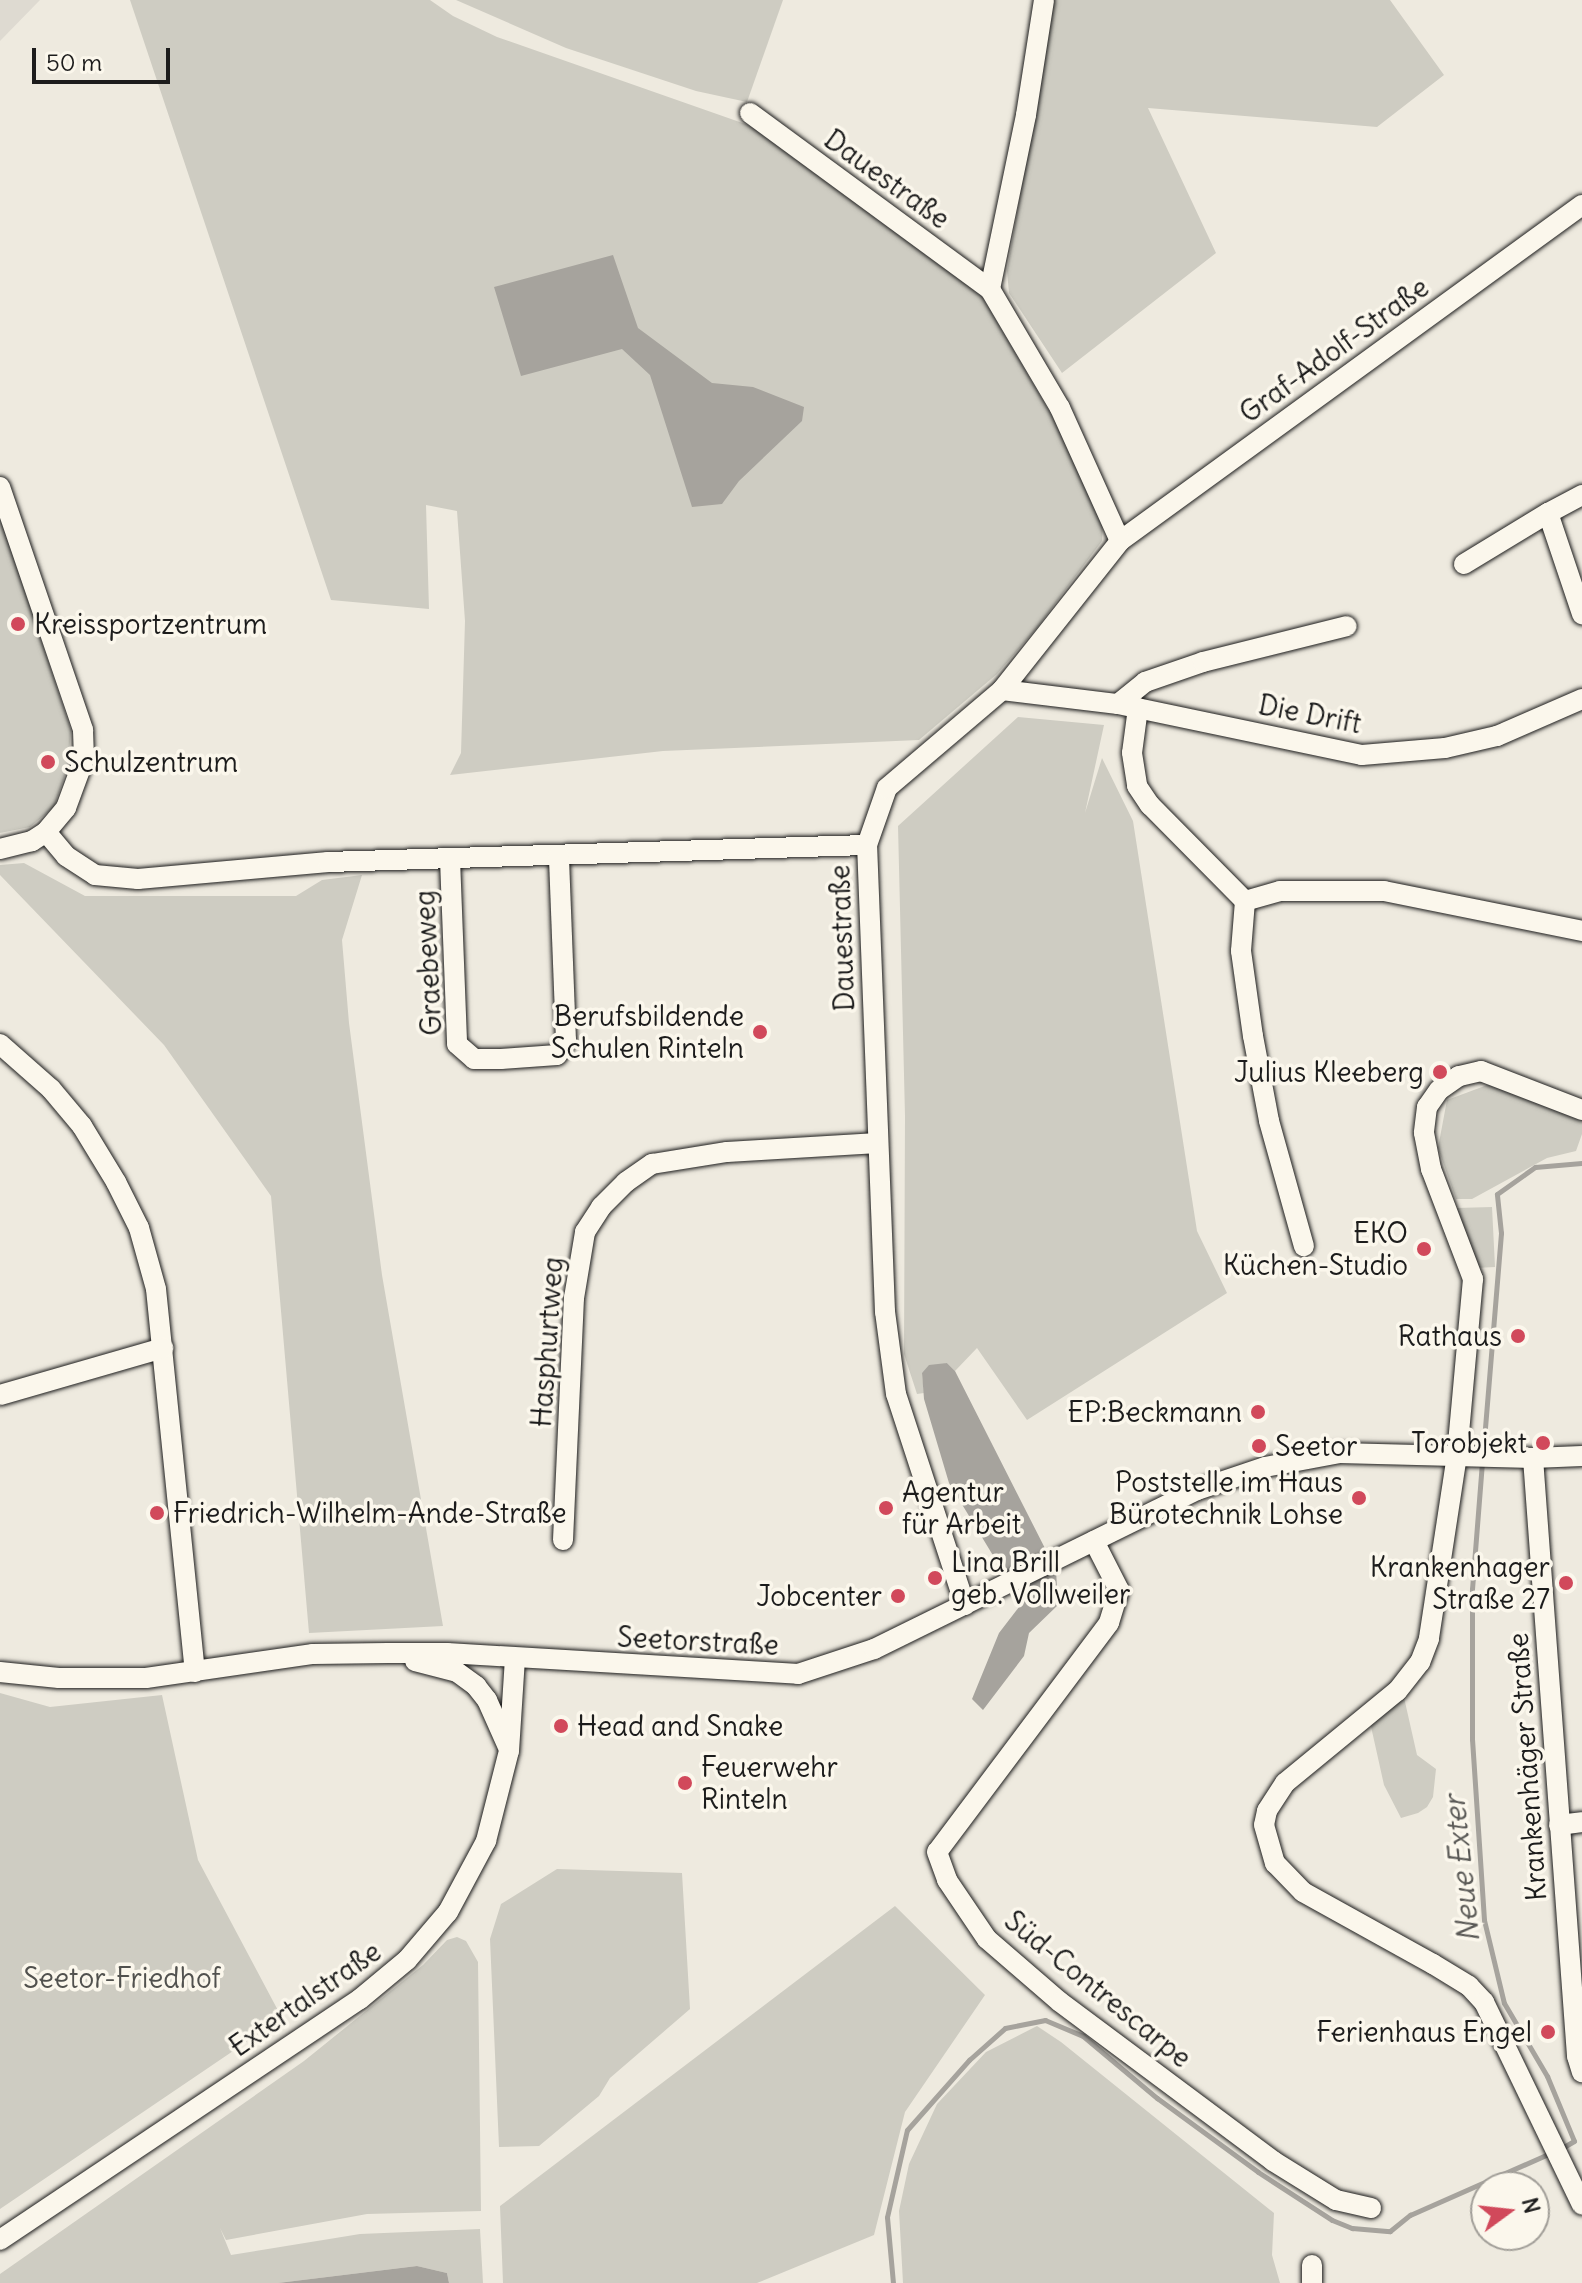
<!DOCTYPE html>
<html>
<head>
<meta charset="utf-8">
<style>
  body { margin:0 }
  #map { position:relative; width:1582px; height:2283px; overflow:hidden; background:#eeeadf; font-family:Delius,sans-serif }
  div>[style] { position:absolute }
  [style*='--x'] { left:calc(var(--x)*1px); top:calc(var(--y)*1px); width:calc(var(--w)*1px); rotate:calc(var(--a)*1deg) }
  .built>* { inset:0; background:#dedad1 }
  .green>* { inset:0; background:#ceccc2 }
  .water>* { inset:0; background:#a6a39d }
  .stream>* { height:5px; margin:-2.5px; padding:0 2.5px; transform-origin:2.5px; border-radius:2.5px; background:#a6a39d }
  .roads { filter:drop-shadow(0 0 2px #1c1c1c) drop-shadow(0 0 2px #1c1c1c) }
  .street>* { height:20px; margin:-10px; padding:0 10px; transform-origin:10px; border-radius:10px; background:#fbf7ec }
  .dots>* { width:22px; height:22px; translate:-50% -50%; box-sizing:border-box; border:4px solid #fbf7ec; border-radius:50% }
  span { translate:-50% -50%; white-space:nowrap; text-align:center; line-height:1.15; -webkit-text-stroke:7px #fbf7ec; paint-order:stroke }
  .street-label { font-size:28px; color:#1c1c1c }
  .poi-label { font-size:28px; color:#1c1c1c }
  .left { translate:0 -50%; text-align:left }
  .right { translate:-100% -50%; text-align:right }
  .park-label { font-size:28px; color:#51514e }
  .water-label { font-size:30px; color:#5a5956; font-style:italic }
  .north { position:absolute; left:1470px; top:2171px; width:80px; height:80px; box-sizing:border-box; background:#fbf7ec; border:2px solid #a29f99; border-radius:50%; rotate:75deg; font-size:22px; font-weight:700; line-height:32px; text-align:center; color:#1c1c1c }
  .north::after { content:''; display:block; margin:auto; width:28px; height:36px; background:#d1495b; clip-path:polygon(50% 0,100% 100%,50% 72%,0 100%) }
  .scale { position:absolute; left:32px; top:48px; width:138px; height:36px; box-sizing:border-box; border:4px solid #1c1c1c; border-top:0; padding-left:10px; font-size:24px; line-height:28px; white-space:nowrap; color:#1c1c1c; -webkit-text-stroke:6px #fbf7ec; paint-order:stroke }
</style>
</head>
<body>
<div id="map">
  <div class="built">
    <div style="clip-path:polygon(0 0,40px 0,0 41px)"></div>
  </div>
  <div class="green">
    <div style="clip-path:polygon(130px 0,430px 0,453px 16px,497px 37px,751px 126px,980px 293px,1065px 438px,1103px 521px,1102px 541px,1036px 629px,997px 674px,919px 740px,663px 751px,450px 775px,461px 753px,465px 621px,457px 511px,426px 505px,429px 609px,331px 600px)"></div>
    <div style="clip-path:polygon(456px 0,783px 0,747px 102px,696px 91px,566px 48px)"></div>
    <div style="clip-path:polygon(1054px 0,1390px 0,1444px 75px,1377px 127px,1148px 108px,1216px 253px,1062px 373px,1009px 293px,1007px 271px)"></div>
    <div style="clip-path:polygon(0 517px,71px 730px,68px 766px,54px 807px,30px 827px,0 833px)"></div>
    <div style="clip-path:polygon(1018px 717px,1104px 725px,1085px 813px,1102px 758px,1133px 821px,1197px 1231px,1227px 1293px,1027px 1420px,977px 1348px,955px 1371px,947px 1363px,922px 1373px,924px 1393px,917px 1394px,904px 1354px,905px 1116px,898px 826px)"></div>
    <div style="clip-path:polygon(24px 863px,85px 896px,296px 896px,322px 880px,362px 875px,342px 940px,349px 1023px,382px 1275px,443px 1626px,309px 1633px,271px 1196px,164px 1045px,0 875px,0 865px)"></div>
    <div style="clip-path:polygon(1490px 1084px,1582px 1120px,1582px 1134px,1576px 1151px,1547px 1158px,1472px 1199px,1456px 1199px,1438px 1148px,1447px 1100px)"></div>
    <div style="clip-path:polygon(1492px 1207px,1495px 1267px,1476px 1268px,1456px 1208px)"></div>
    <div style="clip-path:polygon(0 1693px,50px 1707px,162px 1695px,198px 1860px,282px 2018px,0 2209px)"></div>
    <div style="clip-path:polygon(1403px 1693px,1417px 1755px,1436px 1769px,1433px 1797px,1427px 1807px,1418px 1813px,1401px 1818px,1384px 1785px,1370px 1722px)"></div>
    <div style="clip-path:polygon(557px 1869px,682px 1873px,690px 2009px,610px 2078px,599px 2096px,539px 2146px,499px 2147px,490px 1939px,501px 1904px)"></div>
    <div style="clip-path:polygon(895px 1906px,985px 1995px,905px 2112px,874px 2235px,757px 2283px,503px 2283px,500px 2206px)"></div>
    <div style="clip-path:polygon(457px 1937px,466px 1941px,478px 1962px,481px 2211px,367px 2214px,226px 2240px,220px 2228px,231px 2255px,360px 2234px,480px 2229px,483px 2283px,449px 2283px,447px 2273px,417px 2266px,278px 2283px,0 2283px,0 2274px,304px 2061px,423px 1965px,447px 1940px)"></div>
    <div style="clip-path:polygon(1037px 2026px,1061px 2042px,1274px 2213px,1272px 2255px,1280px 2283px,903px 2283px,899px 2211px,909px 2164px,937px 2104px,986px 2052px)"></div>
  </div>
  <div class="water">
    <div style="clip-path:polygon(613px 255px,638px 328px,712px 383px,753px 387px,804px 407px,802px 421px,739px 481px,722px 504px,692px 507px,650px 375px,622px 349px,521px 376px,494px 287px)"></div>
    <div style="clip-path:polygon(947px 1363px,955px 1371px,1056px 1570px,1058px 1605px,1029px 1633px,1024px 1656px,983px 1710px,972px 1699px,999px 1633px,1019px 1607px,997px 1562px,949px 1483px,924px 1399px,922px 1373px,929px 1365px)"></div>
    <div style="clip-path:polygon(417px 2266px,447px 2273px,449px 2283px,278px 2283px)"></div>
  </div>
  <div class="stream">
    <div style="--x:1483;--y:1452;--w:220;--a:-85.3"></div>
    <div style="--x:1501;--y:1233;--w:39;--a:-96"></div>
    <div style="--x:1497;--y:1194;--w:47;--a:-35.4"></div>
    <div style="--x:1535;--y:1167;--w:47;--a:-4.9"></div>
    <div style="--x:1482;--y:1462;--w:127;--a:94.5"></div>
    <div style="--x:1472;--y:1589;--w:150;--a:90"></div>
    <div style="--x:1472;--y:1739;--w:181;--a:86.2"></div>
    <div style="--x:1484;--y:1920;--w:85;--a:76.5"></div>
    <div style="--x:1504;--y:2003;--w:85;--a:59.5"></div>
    <div style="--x:1547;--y:2076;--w:70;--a:67.4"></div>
    <div style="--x:1574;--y:2141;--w:14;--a:150"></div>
    <div style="--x:893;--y:2283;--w:66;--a:-95.2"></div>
    <div style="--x:887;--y:2217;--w:89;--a:-77.1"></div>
    <div style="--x:907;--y:2130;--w:94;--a:-48.5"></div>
    <div style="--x:969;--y:2060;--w:48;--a:-41.6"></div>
    <div style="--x:1005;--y:2028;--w:41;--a:-11.3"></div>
    <div style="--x:1045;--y:2020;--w:41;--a:22.8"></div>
    <div style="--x:1083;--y:2036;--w:97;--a:40"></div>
    <div style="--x:1157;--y:2098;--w:125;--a:36.2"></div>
    <div style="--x:1258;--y:2172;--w:88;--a:33"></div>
    <div style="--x:1332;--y:2220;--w:22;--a:22"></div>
    <div style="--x:1352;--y:2228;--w:38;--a:5"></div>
    <div style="--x:1390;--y:2231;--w:26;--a:-39"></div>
    <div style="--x:1410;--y:2215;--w:156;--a:-23.8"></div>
  </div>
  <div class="roads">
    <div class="street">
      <div style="--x:750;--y:113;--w:298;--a:36.3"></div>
      <div style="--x:0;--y:487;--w:257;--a:71.1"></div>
      <div style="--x:83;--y:730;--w:29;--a:88"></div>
      <div style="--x:84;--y:759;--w:52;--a:110.2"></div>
      <div style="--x:66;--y:808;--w:31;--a:130"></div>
      <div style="--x:46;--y:832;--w:17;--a:147"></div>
      <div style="--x:32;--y:841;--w:33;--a:166"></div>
      <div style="--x:1582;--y:495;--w:38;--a:152"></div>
      <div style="--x:1548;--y:513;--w:107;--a:71.4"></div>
      <div style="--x:1120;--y:541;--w:571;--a:-36.03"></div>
      <div style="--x:1464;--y:564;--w:98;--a:-31.3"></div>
      <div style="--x:1002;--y:690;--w:117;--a:6.9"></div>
      <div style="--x:1118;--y:704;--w:249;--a:11.8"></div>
      <div style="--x:1362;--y:755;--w:83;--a:-4.8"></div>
      <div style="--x:1445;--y:748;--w:53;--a:-13"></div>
      <div style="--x:1497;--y:736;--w:93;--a:-23.5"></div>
      <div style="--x:1118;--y:704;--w:35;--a:-39"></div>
      <div style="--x:1145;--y:682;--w:61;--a:-19"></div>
      <div style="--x:1203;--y:662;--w:148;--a:-14"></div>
      <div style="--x:1138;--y:708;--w:45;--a:97.6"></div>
      <div style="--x:1132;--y:753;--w:33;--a:81"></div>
      <div style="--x:1137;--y:786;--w:23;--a:56"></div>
      <div style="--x:1150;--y:805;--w:135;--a:45.3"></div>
      <div style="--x:46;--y:832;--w:31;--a:50"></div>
      <div style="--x:66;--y:856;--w:35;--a:33"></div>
      <div style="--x:95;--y:875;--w:43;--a:5.3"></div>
      <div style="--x:138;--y:879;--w:191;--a:-5.1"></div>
      <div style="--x:328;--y:862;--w:539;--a:-1.81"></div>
      <div style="--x:450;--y:859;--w:185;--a:87.8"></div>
      <div style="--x:457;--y:1044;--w:23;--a:41"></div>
      <div style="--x:474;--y:1059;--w:27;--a:0"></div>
      <div style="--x:501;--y:1059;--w:56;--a:-4.1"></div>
      <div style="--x:557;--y:1055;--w:17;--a:-57"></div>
      <div style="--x:566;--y:1041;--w:186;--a:-92.2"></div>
      <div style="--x:1245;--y:901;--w:50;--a:94.6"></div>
      <div style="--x:1241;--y:951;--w:86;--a:82"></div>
      <div style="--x:1253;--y:1036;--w:86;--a:79.3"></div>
      <div style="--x:1269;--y:1121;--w:130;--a:74.4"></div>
      <div style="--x:1245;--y:901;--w:36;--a:-16"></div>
      <div style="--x:1280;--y:891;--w:104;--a:0"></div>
      <div style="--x:1384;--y:891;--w:202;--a:11.4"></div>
      <div style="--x:0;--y:1044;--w:68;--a:41.4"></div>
      <div style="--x:51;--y:1089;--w:48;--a:50"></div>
      <div style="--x:82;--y:1126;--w:66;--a:58.7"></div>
      <div style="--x:116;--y:1182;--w:51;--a:63.4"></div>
      <div style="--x:139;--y:1228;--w:63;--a:74.4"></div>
      <div style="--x:156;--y:1289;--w:385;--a:84.2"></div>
      <div style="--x:1582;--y:1110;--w:108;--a:-158.9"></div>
      <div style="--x:1481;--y:1071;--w:23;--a:167"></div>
      <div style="--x:1459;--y:1076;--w:24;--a:145"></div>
      <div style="--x:1439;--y:1090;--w:21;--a:125"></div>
      <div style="--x:1427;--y:1107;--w:26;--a:97"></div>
      <div style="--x:1424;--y:1133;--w:37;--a:79"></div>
      <div style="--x:1431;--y:1169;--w:118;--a:69.1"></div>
      <div style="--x:1473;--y:1279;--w:177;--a:95.2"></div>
      <div style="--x:1457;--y:1455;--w:186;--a:98.7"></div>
      <div style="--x:1429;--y:1639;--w:25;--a:111"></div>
      <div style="--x:1420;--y:1662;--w:37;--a:128"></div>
      <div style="--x:1397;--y:1691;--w:145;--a:140.6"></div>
      <div style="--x:1285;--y:1783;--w:33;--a:123"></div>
      <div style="--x:1267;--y:1811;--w:14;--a:102"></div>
      <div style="--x:1264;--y:1825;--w:40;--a:74"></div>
      <div style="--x:1275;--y:1863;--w:40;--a:46"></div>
      <div style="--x:1303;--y:1892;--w:149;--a:29"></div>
      <div style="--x:1433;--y:1964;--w:42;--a:31.4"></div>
      <div style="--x:1469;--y:1986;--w:22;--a:47"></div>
      <div style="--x:1484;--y:2002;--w:225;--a:64.2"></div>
      <div style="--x:0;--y:1395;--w:170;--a:-16.1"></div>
      <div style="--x:1533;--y:1458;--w:600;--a:85.79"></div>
      <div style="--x:1577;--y:2056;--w:17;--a:73"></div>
      <div style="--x:563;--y:1540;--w:242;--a:-87.4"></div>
      <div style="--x:574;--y:1298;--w:67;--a:-80.5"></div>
      <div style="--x:585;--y:1232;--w:30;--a:-57"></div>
      <div style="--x:601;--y:1207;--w:35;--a:-45"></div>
      <div style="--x:626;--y:1182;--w:32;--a:-35"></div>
      <div style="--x:652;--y:1164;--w:76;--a:-9.1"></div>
      <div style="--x:727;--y:1152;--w:151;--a:-3.4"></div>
      <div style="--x:1094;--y:1541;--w:55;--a:63"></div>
      <div style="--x:1119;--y:1590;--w:34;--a:107"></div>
      <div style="--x:1109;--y:1623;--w:286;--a:126.9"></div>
      <div style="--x:937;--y:1852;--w:30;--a:70"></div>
      <div style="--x:947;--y:1880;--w:71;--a:55.9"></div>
      <div style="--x:987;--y:1939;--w:96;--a:40.8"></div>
      <div style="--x:1060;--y:2002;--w:266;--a:36.7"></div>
      <div style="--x:1273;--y:2161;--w:74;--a:31.8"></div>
      <div style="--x:1336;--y:2200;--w:36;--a:13"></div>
      <div style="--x:965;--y:1605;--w:222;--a:-108.1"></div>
      <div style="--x:896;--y:1394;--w:83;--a:-97.6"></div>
      <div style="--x:885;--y:1312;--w:467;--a:-92.2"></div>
      <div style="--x:867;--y:845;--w:60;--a:-70.7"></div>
      <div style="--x:887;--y:788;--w:151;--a:-40.4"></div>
      <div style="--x:1002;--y:690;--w:190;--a:-51.6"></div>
      <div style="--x:1120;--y:541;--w:146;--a:-114.3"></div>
      <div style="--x:1060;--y:408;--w:138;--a:-120.5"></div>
      <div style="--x:990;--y:289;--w:178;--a:-78.3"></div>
      <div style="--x:1026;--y:115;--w:116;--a:-81.1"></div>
      <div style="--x:415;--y:1661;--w:43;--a:14.7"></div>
      <div style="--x:457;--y:1672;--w:24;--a:36"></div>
      <div style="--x:476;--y:1686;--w:18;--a:52"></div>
      <div style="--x:487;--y:1700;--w:51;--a:65.9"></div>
      <div style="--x:0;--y:1672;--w:59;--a:5.8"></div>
      <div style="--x:59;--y:1678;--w:87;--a:0"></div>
      <div style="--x:146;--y:1678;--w:169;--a:-8.2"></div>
      <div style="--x:313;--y:1654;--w:75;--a:-0.8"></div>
      <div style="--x:388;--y:1653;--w:59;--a:0"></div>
      <div style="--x:447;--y:1653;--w:352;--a:3.4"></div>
      <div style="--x:798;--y:1674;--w:80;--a:-18.2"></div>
      <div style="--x:874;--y:1649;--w:360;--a:-26.2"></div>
      <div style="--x:1197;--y:1490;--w:72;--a:-18.7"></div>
      <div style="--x:1265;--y:1467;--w:75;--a:-10.7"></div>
      <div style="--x:1339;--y:1453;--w:194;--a:1.5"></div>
      <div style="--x:1533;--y:1458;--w:49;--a:-2.3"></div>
      <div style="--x:1559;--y:1825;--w:23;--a:-7"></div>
      <div style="--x:0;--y:2240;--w:433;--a:-33.8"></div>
      <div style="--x:360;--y:1999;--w:61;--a:-39.7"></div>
      <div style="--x:407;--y:1960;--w:63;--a:-49.5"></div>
      <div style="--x:448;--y:1912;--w:81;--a:-61.8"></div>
      <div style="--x:486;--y:1841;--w:93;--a:-75.7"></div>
      <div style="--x:509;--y:1751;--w:93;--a:-86.3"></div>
      <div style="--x:1312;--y:2265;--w:18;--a:90"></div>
    </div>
  </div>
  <div class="dots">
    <div style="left:18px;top:624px;background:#d1495b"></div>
    <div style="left:48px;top:762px;background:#d1495b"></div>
    <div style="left:760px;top:1032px;background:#d1495b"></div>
    <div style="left:1440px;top:1072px;background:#d1495b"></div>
    <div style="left:1424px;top:1249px;background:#d1495b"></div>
    <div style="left:1518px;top:1336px;background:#d1495b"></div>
    <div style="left:1258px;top:1412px;background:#d1495b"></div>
    <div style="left:1543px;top:1443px;background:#d1495b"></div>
    <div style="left:1259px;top:1446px;background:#d1495b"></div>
    <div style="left:1359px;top:1498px;background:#d1495b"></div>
    <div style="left:886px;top:1508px;background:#d1495b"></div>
    <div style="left:157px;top:1513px;background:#d1495b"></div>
    <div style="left:935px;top:1578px;background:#d1495b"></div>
    <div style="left:1566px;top:1583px;background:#d1495b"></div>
    <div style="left:898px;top:1596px;background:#d1495b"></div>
    <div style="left:561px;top:1726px;background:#d1495b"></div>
    <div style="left:685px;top:1783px;background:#d1495b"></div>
    <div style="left:1548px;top:2032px;background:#d1495b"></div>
  </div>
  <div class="street-label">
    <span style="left:887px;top:179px;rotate:36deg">Dauestraße</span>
    <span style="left:1334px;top:350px;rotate:-36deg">Graf-Adolf-Straße</span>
    <span style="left:1310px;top:714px;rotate:11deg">Die Drift</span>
    <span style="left:842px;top:938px;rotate:-92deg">Dauestraße</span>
    <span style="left:428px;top:963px;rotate:-93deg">Graebeweg</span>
    <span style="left:547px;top:1342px;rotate:-86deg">Hasphurtweg</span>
    <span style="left:698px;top:1641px;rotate:3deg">Seetorstraße</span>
    <span style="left:1527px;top:1767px;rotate:-94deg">Krankenhäger Straße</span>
    <span style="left:1098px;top:1989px;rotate:39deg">Süd-Contrescarpe</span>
    <span style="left:305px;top:1999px;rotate:-35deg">Extertalstraße</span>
  </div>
  <div class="poi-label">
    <span class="left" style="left:34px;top:624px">Kreissportzentrum</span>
    <span class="left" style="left:64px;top:762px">Schulzentrum</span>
    <span class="right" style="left:744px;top:1032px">Berufsbildende<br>Schulen Rinteln</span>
    <span class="right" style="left:1424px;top:1072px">Julius Kleeberg</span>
    <span class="right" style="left:1408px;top:1249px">EKO<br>Küchen-Studio</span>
    <span class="right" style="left:1502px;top:1336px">Rathaus</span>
    <span class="right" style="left:1242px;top:1412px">EP:Beckmann</span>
    <span class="right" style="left:1527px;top:1443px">Torobjekt</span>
    <span class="left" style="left:1275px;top:1446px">Seetor</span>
    <span class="right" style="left:1343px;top:1498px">Poststelle im Haus<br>Bürotechnik Lohse</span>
    <span class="left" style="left:902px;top:1508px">Agentur<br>für Arbeit</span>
    <span class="left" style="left:173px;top:1513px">Friedrich-Wilhelm-Ande-Straße</span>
    <span class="left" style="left:951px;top:1578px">Lina Brill<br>geb. Vollweiler</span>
    <span class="right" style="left:1550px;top:1583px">Krankenhager<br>Straße 27</span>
    <span class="right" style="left:882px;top:1596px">Jobcenter</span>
    <span class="left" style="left:577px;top:1726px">Head and Snake</span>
    <span class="left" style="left:701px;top:1783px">Feuerwehr<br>Rinteln</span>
    <span class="right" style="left:1532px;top:2032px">Ferienhaus Engel</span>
  </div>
  <div class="park-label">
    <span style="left:122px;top:1978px">Seetor-Friedhof</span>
  </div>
  <div class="water-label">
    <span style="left:1461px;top:1869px;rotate:-96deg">Neue Exter</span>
  </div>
  <div class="north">N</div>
  <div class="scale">50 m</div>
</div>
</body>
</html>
